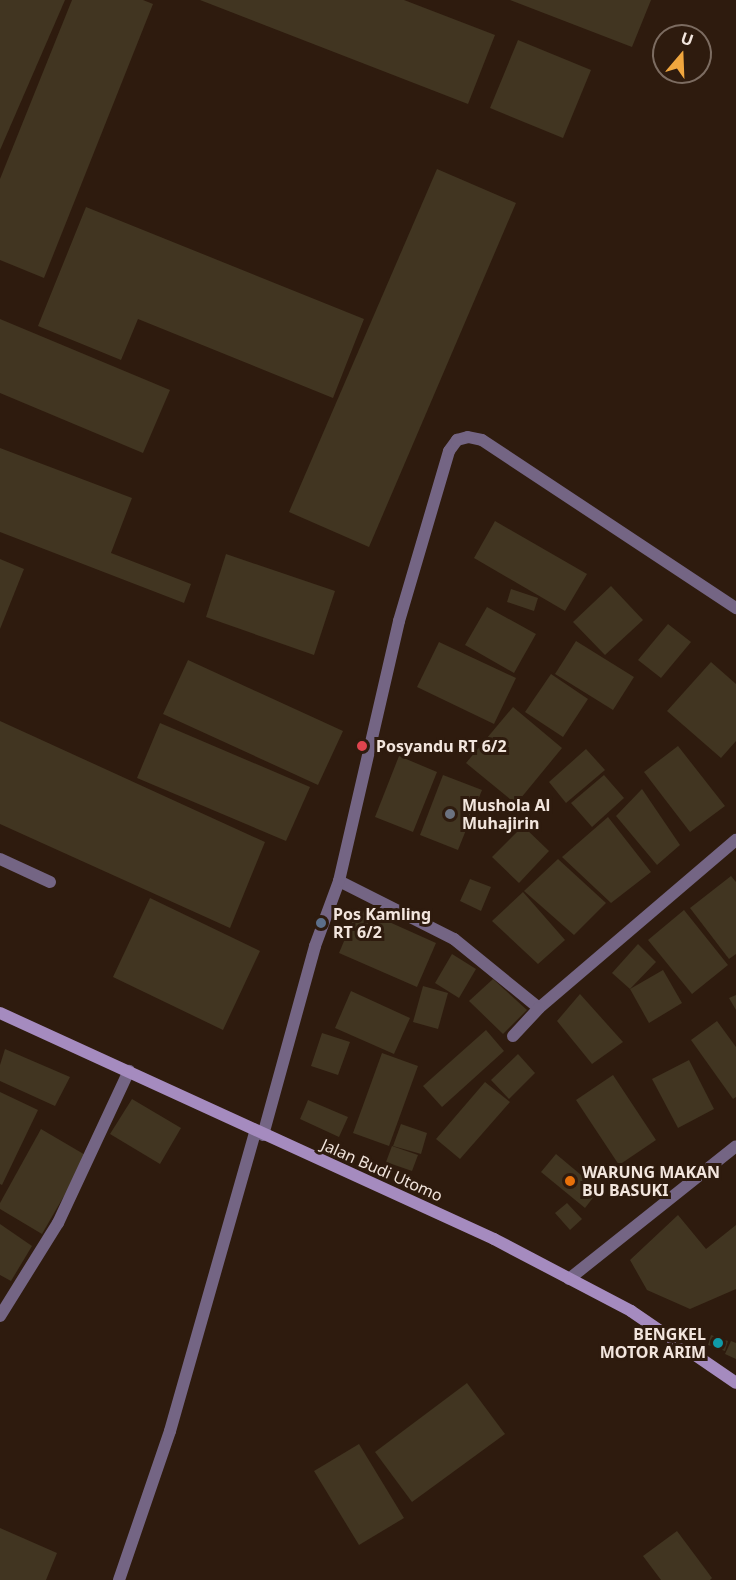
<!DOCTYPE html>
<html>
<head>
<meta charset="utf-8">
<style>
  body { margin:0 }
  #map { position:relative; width:736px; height:1580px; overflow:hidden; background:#2e1b0e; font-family:"Noto Sans",sans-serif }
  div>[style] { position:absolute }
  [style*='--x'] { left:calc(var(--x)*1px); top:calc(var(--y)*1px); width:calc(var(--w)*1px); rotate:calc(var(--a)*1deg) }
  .building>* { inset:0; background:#413521 }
  .lane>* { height:12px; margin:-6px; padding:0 6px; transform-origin:6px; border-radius:6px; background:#746584 }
  .street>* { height:12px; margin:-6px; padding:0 6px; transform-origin:6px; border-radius:6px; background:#746584 }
  .secondary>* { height:12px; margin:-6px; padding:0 6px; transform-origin:6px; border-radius:6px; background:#a58bbf }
  .dots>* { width:16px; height:16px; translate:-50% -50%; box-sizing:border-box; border:3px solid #2e1b0e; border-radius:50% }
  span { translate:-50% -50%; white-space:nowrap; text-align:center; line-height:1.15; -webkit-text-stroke:6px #2e1b0e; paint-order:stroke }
  .poi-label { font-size:16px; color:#f2e5dd; font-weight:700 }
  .left { translate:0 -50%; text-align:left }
  .right { translate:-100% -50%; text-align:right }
  .street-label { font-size:16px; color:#f2e5dd }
  .north { position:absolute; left:652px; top:24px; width:60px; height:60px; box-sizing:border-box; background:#2e1b0e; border:2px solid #7c6c61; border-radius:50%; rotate:19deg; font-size:16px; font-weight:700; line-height:24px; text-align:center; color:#f2e5dd }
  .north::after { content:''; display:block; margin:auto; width:21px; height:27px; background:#f0a63e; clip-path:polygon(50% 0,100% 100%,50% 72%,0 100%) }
</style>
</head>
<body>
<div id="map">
  <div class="building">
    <div style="clip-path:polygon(0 0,65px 0,0 150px)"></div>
    <div style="clip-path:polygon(72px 0,143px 0,153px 4px,44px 278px,0 260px,0 179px)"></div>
    <div style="clip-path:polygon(200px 0,404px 0,495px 35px,468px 104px)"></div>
    <div style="clip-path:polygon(510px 0,651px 0,632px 47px)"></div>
    <div style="clip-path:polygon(518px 40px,591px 70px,563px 138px,490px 108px)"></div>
    <div style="clip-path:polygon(437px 169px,516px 203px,369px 547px,289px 512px)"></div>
    <div style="clip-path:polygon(86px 207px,364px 319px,333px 398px,138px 319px,121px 360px,38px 326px)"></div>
    <div style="clip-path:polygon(0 319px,170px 390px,143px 453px,0 393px)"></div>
    <div style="clip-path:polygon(0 448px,132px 498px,111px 553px,191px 584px,184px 603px,0 532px)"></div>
    <div style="clip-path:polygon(495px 521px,587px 574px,565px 611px,474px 558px)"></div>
    <div style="clip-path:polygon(226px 554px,335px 591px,314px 655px,206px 617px)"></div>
    <div style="clip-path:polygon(0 559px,24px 569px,0 629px)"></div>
    <div style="clip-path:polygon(611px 586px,643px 620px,605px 655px,573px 622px)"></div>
    <div style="clip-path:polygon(511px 589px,538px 598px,534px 611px,507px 602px)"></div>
    <div style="clip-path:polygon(487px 607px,536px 634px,514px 673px,465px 645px)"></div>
    <div style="clip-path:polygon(668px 624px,691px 642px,661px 678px,638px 660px)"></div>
    <div style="clip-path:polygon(576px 641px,634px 677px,613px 710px,555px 674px)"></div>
    <div style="clip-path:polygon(439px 642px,516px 678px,494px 724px,417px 687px)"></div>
    <div style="clip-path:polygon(188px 660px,343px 731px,318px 785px,163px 714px)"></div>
    <div style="clip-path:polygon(711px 662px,736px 684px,736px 741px,721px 758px,667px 711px)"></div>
    <div style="clip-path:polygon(551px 674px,588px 699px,563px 737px,525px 712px)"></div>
    <div style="clip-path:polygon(513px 707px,562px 748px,516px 804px,466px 763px)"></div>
    <div style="clip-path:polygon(0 721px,265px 842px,230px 928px,0 824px)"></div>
    <div style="clip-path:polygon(160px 723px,310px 787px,286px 841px,137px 778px)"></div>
    <div style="clip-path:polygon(678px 746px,725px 806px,690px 832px,644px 772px)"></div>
    <div style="clip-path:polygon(586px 749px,605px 770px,566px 803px,549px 782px)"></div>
    <div style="clip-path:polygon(399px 756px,437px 772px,413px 832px,375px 817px)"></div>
    <div style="clip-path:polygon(443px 775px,482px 790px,458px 850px,420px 835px)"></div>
    <div style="clip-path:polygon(604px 775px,624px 798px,592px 827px,571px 803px)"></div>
    <div style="clip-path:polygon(642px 789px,680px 845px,657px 865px,616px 816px)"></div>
    <div style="clip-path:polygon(608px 817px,651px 872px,611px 903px,562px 857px)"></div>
    <div style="clip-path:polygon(523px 826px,549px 851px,519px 883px,492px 857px)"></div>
    <div style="clip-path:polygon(558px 859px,606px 903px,574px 935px,524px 891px)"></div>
    <div style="clip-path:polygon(731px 876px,736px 882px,736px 954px,729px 959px,690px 908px)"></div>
    <div style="clip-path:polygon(470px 879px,491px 887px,481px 911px,460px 901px)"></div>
    <div style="clip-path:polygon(523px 892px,565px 940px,538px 964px,492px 921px)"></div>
    <div style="clip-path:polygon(150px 898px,260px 951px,223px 1030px,113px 977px)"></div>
    <div style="clip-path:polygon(358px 908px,436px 943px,417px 987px,339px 953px)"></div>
    <div style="clip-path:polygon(684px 910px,728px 965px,692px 994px,648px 940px)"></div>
    <div style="clip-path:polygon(638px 944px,656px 962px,630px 989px,612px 973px)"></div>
    <div style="clip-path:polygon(452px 954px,476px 969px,459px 998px,435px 983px)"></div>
    <div style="clip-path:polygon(663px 970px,682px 1003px,649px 1023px,630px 989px)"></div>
    <div style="clip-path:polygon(493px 979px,527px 1010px,503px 1034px,469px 1001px)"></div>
    <div style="clip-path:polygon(423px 986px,448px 993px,438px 1029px,413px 1022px)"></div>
    <div style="clip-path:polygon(351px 991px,410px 1018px,394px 1054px,335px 1028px)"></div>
    <div style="clip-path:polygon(580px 994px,623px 1042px,592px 1064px,557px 1021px)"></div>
    <div style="clip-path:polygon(736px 995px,736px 1010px,729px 998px)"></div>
    <div style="clip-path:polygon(717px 1021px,736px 1047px,736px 1097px,733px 1099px,691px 1040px)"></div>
    <div style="clip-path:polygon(486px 1030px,504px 1051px,442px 1107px,423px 1086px)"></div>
    <div style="clip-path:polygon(322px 1033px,350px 1042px,338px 1075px,311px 1066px)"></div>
    <div style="clip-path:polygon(5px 1049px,70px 1077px,55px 1106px,0 1081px,0 1065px)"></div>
    <div style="clip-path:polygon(382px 1053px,418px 1066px,389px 1146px,353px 1133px)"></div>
    <div style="clip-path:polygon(518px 1054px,535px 1073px,509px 1099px,491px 1080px)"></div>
    <div style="clip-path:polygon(689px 1060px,714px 1109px,678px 1128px,652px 1079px)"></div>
    <div style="clip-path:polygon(613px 1075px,656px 1140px,619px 1165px,576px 1100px)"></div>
    <div style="clip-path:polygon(485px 1082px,510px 1102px,460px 1159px,436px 1139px)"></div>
    <div style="clip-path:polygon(0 1092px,38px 1110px,2px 1185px,0 1184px)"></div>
    <div style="clip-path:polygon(132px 1099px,181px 1128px,160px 1164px,110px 1134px)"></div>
    <div style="clip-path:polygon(308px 1100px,348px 1117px,339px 1137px,300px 1119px)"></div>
    <div style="clip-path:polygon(401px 1124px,427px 1133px,421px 1154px,393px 1146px)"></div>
    <div style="clip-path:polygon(41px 1129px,87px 1156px,42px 1234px,0 1209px,0 1203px)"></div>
    <div style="clip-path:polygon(392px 1146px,418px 1155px,412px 1171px,386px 1162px)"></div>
    <div style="clip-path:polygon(556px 1154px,599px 1190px,585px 1208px,541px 1172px)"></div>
    <div style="clip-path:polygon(567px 1203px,582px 1219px,570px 1230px,555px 1213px)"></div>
    <div style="clip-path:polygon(678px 1215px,706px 1249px,736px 1225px,736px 1289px,690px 1309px,647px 1290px,630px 1260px)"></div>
    <div style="clip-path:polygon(0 1224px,32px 1246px,11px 1281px,0 1275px)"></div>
    <div style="clip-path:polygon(711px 1335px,728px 1341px,725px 1351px,708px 1345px)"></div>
    <div style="clip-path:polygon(731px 1341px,736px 1343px,736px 1359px,725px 1354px)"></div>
    <div style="clip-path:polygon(467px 1383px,505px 1434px,412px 1502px,375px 1452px)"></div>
    <div style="clip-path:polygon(359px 1444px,404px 1518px,359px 1545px,314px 1471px)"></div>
    <div style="clip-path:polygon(0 1528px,57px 1553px,46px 1580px,0 1580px)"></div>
    <div style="clip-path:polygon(677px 1531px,712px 1578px,710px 1580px,661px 1580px,643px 1556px)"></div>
  </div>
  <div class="lane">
    <div style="--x:0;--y:859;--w:55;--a:24.7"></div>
  </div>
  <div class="street">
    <div style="--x:339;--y:881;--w:129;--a:26.8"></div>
    <div style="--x:454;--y:939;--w:109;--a:39.1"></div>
    <div style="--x:539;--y:1008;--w:259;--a:-40.5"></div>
    <div style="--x:513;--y:1036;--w:38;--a:-47"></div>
    <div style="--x:263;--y:1135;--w:196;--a:-74.6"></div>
    <div style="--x:315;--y:946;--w:69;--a:-69.7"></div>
    <div style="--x:339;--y:881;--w:267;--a:-77"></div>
    <div style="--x:399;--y:621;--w:177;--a:-73.6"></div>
    <div style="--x:449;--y:451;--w:14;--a:-54"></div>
    <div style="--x:457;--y:440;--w:11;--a:-15"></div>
    <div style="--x:468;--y:437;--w:14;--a:12"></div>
    <div style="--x:482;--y:440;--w:305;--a:33.5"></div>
    <div style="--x:569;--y:1279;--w:213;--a:-38.5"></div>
    <div style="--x:0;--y:1316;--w:110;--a:-58.1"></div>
    <div style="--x:58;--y:1223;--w:168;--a:-65"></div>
    <div style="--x:119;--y:1580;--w:157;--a:-71.1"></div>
    <div style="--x:170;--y:1431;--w:311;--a:-74.1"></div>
  </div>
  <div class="secondary">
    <div style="--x:0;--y:1013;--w:543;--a:24.58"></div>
    <div style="--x:494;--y:1239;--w:155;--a:27.7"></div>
    <div style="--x:631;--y:1311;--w:127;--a:34.4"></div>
  </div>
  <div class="dots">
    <div style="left:362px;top:746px;background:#e0444e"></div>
    <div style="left:450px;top:814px;background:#6b7280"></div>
    <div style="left:321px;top:923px;background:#5c6f8a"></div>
    <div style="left:570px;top:1181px;background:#e8710a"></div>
    <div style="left:718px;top:1343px;background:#0f9aa8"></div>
  </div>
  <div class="poi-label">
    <span class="left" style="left:376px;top:746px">Posyandu RT 6/2</span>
    <span class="left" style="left:462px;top:814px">Mushola Al<br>Muhajirin</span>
    <span class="left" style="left:333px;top:923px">Pos Kamling<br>RT 6/2</span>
    <span class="left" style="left:582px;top:1181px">WARUNG MAKAN<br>BU BASUKI</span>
    <span class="right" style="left:706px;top:1343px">BENGKEL<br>MOTOR ARIM</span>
  </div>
  <div class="street-label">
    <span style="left:382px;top:1170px;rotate:24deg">Jalan Budi Utomo</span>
  </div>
  <div class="north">U</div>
</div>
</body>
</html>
